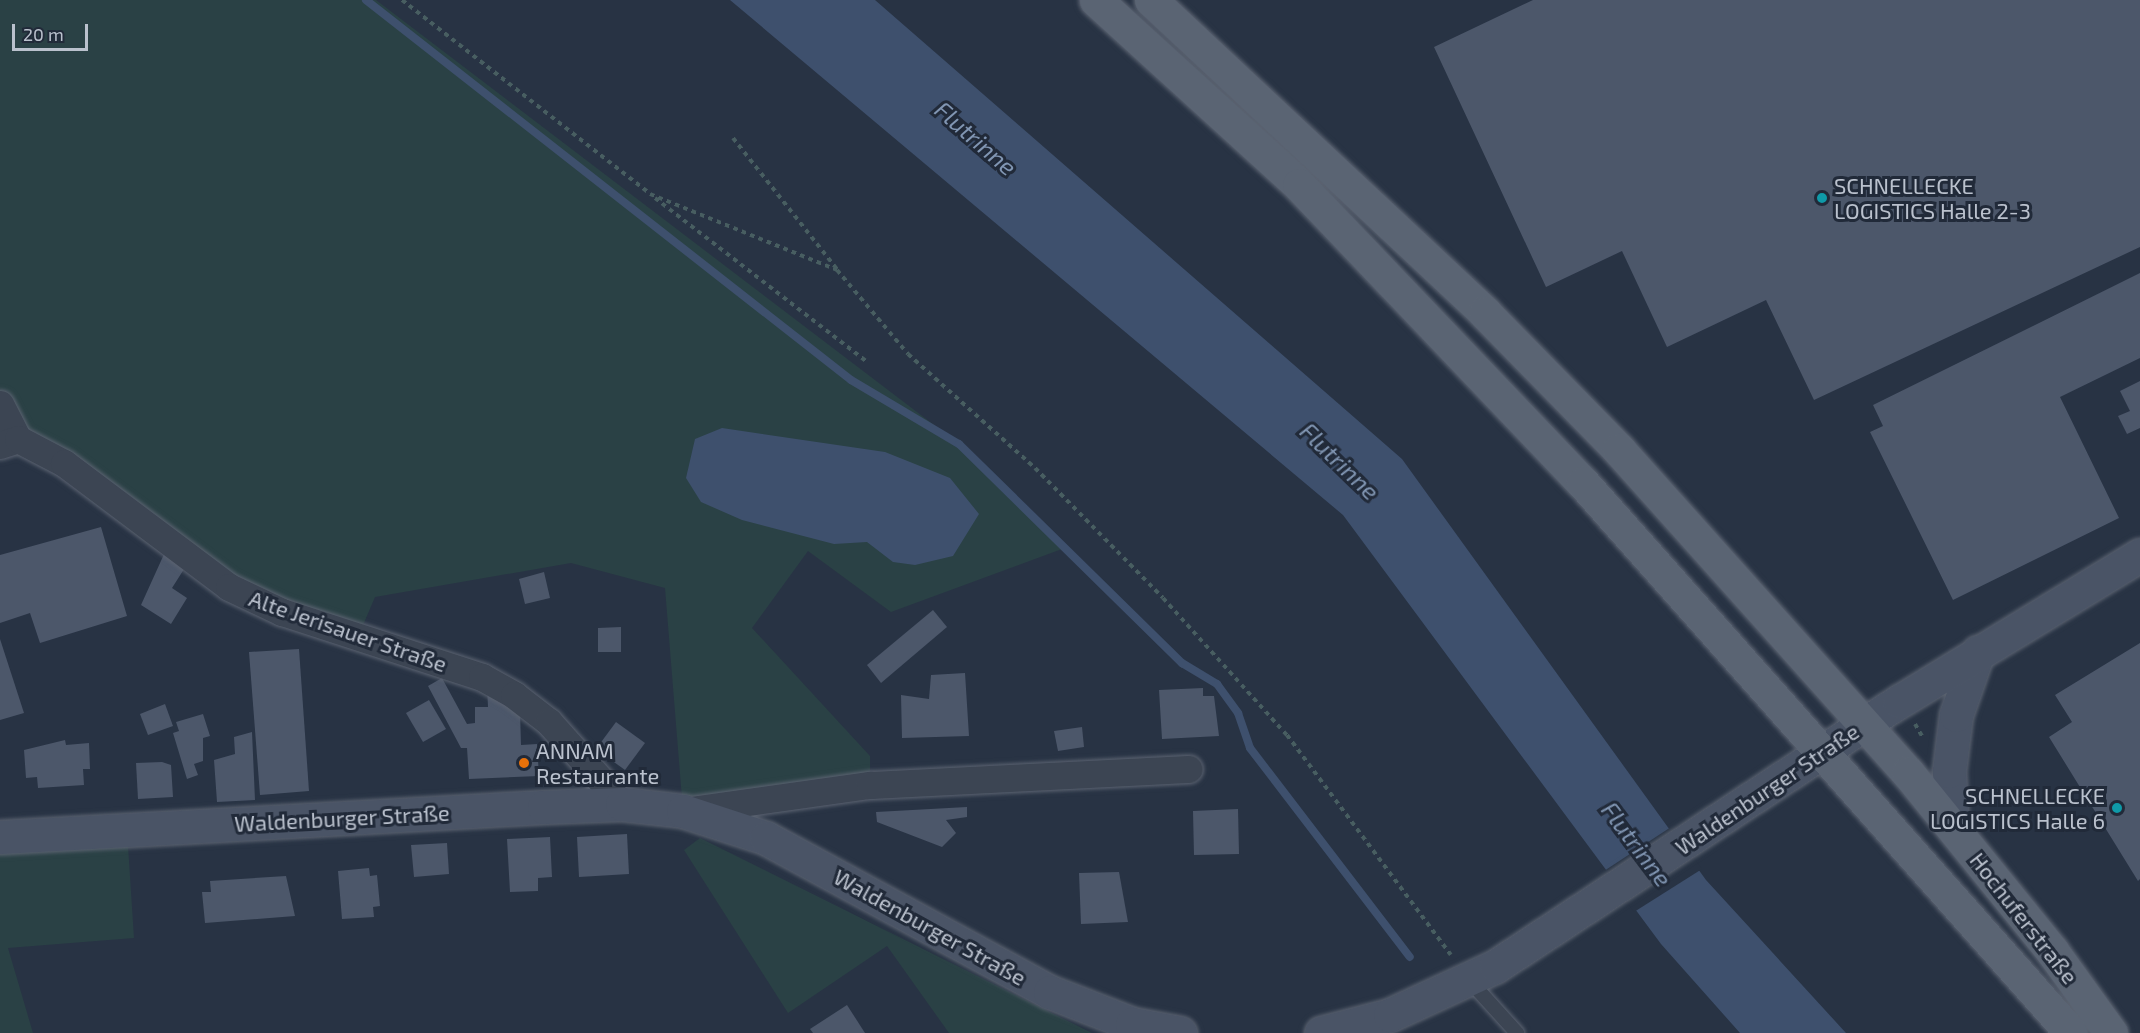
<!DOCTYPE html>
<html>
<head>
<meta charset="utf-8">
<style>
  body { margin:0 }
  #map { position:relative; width:2140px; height:1033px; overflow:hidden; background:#283344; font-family:"Exo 2",sans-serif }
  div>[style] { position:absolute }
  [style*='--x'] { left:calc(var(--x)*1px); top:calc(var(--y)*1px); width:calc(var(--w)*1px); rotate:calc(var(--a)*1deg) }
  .green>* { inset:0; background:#2a4145 }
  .water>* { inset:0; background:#3e506d }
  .pier>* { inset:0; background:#283344 }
  .stream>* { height:8px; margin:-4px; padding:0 4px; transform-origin:4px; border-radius:4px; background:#3e506d }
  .building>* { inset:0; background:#4c576a }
  .path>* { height:4px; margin-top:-2px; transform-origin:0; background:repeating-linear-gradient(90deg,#485e61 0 4.5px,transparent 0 9px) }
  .roads { filter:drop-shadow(0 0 2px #5b6371) drop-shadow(0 0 2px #5b6371) }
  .lane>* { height:14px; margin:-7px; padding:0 7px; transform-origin:7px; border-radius:7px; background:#3c4553 }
  .street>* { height:27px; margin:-13.5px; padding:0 13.5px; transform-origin:13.5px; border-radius:13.5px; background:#3c4553 }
  .secondary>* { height:33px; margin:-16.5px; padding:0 16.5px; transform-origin:16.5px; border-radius:16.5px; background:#4a5466 }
  .primary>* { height:33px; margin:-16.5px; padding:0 16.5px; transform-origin:16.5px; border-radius:16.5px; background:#5a6473 }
  .dots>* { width:16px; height:16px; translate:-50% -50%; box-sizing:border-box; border:3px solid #212a39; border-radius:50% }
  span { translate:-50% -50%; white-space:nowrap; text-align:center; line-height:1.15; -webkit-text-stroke:6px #212a39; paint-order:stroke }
  .poi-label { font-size:22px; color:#bac1cd }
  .left { translate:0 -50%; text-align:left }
  .right { translate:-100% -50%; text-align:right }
  .street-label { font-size:22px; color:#bac1cd }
  .water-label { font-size:24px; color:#8196b3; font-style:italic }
  .scale { position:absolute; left:12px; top:24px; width:76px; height:27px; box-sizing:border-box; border:3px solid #bac1cd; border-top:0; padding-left:8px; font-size:18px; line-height:21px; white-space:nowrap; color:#bac1cd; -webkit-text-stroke:4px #212a39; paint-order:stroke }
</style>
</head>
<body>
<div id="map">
  <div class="green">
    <div style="clip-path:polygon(0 0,376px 0,959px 444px,1062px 549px,891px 612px,808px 551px,752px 628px,870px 756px,870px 785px,683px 811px,665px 588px,571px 563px,375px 597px,358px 637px,282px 612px,64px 463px,0 404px)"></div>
    <div style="clip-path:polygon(127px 830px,134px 938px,8px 948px,33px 1033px,0 1033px,0 837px)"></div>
    <div style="clip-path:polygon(700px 838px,1092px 1033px,949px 1033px,887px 946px,788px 1013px,684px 850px)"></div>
  </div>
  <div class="water">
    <div style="clip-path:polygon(730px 0,875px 0,1402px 459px,1706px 880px,1846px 1033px,1740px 1033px,1661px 944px,1343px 515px)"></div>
    <div style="clip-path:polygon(722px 428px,885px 452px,950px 478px,979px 514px,953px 556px,915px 565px,893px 562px,867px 542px,834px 544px,742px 520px,701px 502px,686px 478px,695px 439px)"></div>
  </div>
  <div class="pier">
    <div style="clip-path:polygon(1671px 827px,1702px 869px,1634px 912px,1604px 871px)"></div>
  </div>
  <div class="stream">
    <div style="--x:366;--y:0;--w:616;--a:38.08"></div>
    <div style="--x:851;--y:380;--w:126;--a:30.7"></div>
    <div style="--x:959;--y:444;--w:313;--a:44.5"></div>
    <div style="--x:1182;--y:663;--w:41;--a:31"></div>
    <div style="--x:1217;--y:684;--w:36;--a:54"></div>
    <div style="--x:1238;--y:713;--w:37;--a:71"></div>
    <div style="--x:1250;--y:748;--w:263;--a:52.6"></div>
  </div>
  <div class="building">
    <div style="clip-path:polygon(1533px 0,2140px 0,2140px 247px,1814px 400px,1766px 300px,1667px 347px,1622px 251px,1546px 287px,1434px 47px)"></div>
    <div style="clip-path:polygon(2140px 273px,2140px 358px,2060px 397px,2119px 518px,1953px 600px,1870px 432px,1883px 426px,1873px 405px)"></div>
    <div style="clip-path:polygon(2140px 381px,2140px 428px,2127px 434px,2118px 416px,2130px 411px,2120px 391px)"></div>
    <div style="clip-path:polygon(101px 527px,127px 616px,40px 643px,30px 613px,0 623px,0 555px)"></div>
    <div style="clip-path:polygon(165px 552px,186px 566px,172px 588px,187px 598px,171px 624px,141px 605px)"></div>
    <div style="clip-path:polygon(544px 572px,550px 598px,525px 604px,519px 579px)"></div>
    <div style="clip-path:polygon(933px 610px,947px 627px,881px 683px,867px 665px)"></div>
    <div style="clip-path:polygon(621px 627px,621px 652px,598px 652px,598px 628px)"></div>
    <div style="clip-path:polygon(0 639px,24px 713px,0 720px)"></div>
    <div style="clip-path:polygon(2140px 643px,2140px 879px,2138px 881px,2049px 737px,2072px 722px,2055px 695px)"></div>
    <div style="clip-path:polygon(299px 649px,309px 791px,260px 795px,249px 652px)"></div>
    <div style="clip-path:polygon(965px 673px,969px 736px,902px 738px,901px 695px,929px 699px,931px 675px)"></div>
    <div style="clip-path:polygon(442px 678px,467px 724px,475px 723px,475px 707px,488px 707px,487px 686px,520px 711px,521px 745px,537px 744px,539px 776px,469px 779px,467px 748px,461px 748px,428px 686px)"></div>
    <div style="clip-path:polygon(1203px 688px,1203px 696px,1214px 696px,1219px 736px,1162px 739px,1159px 690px)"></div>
    <div style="clip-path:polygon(429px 700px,446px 729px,423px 742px,406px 713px)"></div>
    <div style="clip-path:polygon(165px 704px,173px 726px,148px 735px,140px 714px)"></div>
    <div style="clip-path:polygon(203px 714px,210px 736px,203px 738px,203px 761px,194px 764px,198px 775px,187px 779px,173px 733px,179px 731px,176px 722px)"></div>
    <div style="clip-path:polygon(616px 722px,645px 743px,625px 770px,596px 749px)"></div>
    <div style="clip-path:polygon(1082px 727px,1084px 747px,1058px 751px,1054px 731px)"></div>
    <div style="clip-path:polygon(252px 732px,255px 800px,217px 802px,214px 760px,235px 754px,234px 737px)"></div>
    <div style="clip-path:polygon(65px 740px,66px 745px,89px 743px,90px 769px,83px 769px,84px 785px,38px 788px,37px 777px,26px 778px,24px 750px)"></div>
    <div style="clip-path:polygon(162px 762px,171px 765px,173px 797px,138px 799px,136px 763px)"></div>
    <div style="clip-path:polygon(967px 807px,967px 817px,946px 820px,956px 833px,942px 847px,877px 822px,876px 812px)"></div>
    <div style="clip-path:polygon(1238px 809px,1239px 854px,1194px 855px,1193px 811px)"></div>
    <div style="clip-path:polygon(627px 834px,629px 874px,579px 877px,577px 837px)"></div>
    <div style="clip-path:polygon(550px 837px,552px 877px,538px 878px,538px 891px,510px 892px,507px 839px)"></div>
    <div style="clip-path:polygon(447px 843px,449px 874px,414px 877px,411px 845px)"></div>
    <div style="clip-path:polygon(369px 868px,370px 876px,377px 875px,380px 906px,373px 907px,374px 917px,342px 919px,338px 871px)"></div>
    <div style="clip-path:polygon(1119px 872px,1128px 922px,1081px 924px,1079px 873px)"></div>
    <div style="clip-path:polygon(286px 876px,295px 916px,205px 923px,202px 892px,211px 892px,210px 881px)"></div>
    <div style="clip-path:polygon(847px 1005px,865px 1033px,813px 1033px,810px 1029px)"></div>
  </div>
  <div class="path">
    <div style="--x:402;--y:0;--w:315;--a:38"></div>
    <div style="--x:650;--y:194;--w:202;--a:22.1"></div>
    <div style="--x:837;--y:270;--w:110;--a:49.8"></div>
    <div style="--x:908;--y:354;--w:171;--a:41.9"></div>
    <div style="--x:1035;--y:468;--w:182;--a:45.4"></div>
    <div style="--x:1163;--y:598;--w:185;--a:47.9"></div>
    <div style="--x:1287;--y:735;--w:274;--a:53.3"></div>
    <div style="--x:733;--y:138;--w:167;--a:51.6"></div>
    <div style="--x:655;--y:198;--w:268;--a:37.7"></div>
    <div style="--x:1915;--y:724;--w:16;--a:60"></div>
  </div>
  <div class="roads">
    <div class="lane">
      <div style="--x:1469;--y:980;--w:72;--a:47.8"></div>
    </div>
    <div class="street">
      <div style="--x:0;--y:404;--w:39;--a:63"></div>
      <div style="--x:0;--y:445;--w:19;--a:-18"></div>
      <div style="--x:18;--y:439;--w:52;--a:27.6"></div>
      <div style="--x:64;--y:463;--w:206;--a:36.9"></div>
      <div style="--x:229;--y:587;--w:59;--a:25.3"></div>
      <div style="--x:282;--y:612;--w:210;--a:18"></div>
      <div style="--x:482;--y:677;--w:37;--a:29"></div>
      <div style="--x:514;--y:695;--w:44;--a:37.6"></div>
      <div style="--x:549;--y:722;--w:110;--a:48.3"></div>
      <div style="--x:684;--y:811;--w:188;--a:-8"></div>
      <div style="--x:870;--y:785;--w:319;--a:-2.9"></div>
    </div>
    <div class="secondary">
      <div style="--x:1952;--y:826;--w:55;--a:-93.1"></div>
      <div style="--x:1949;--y:771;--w:56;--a:-82.9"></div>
      <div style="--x:1956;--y:715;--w:67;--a:-70.8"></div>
      <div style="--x:0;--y:837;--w:545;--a:-3.16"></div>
      <div style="--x:544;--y:807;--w:78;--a:-2.2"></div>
      <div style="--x:622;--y:804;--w:61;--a:6.5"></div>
      <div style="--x:683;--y:811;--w:87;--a:18"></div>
      <div style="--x:766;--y:838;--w:323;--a:28.5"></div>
      <div style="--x:1050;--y:992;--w:88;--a:21.3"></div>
      <div style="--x:1132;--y:1024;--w:49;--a:10.6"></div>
      <div style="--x:1321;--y:1033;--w:71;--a:-14.6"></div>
      <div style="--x:1390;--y:1015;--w:117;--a:-24.8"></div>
      <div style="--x:1496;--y:966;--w:483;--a:-33.3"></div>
      <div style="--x:1900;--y:701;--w:281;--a:-31.3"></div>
    </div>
    <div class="primary">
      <div style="--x:1096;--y:0;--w:275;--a:42.3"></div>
      <div style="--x:1299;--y:185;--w:412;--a:46.4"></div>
      <div style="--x:1583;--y:483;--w:735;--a:48.42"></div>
      <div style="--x:1151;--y:0;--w:458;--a:43.1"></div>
      <div style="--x:1485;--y:313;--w:192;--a:45.6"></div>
      <div style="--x:1619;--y:450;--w:433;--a:48.2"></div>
      <div style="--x:1908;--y:773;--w:229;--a:51"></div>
      <div style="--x:2052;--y:951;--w:101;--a:54.3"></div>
    </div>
  </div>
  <div class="dots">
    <div style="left:1822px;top:198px;background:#0f9aa8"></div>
    <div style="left:524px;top:763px;background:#e8710a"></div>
    <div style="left:2117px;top:808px;background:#0f9aa8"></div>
  </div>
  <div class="poi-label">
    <span class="left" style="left:1834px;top:198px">SCHNELLECKE<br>LOGISTICS Halle 2-3</span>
    <span class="left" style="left:536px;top:763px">ANNAM<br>Restaurante</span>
    <span class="right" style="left:2105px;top:808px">SCHNELLECKE<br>LOGISTICS Halle 6</span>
  </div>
  <div class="street-label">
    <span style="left:348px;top:631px;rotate:19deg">Alte Jerisauer Straße</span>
    <span style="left:1767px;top:789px;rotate:-34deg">Waldenburger Straße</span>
    <span style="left:342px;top:818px;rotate:-3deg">Waldenburger Straße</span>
    <span style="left:2024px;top:918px;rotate:52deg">Hochuferstraße</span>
    <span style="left:930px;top:927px;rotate:29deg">Waldenburger Straße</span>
  </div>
  <div class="water-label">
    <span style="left:976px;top:138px;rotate:41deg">Flutrinne</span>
    <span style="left:1340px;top:461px;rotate:44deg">Flutrinne</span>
    <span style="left:1637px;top:844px;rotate:53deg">Flutrinne</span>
  </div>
  <div class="scale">20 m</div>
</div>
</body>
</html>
